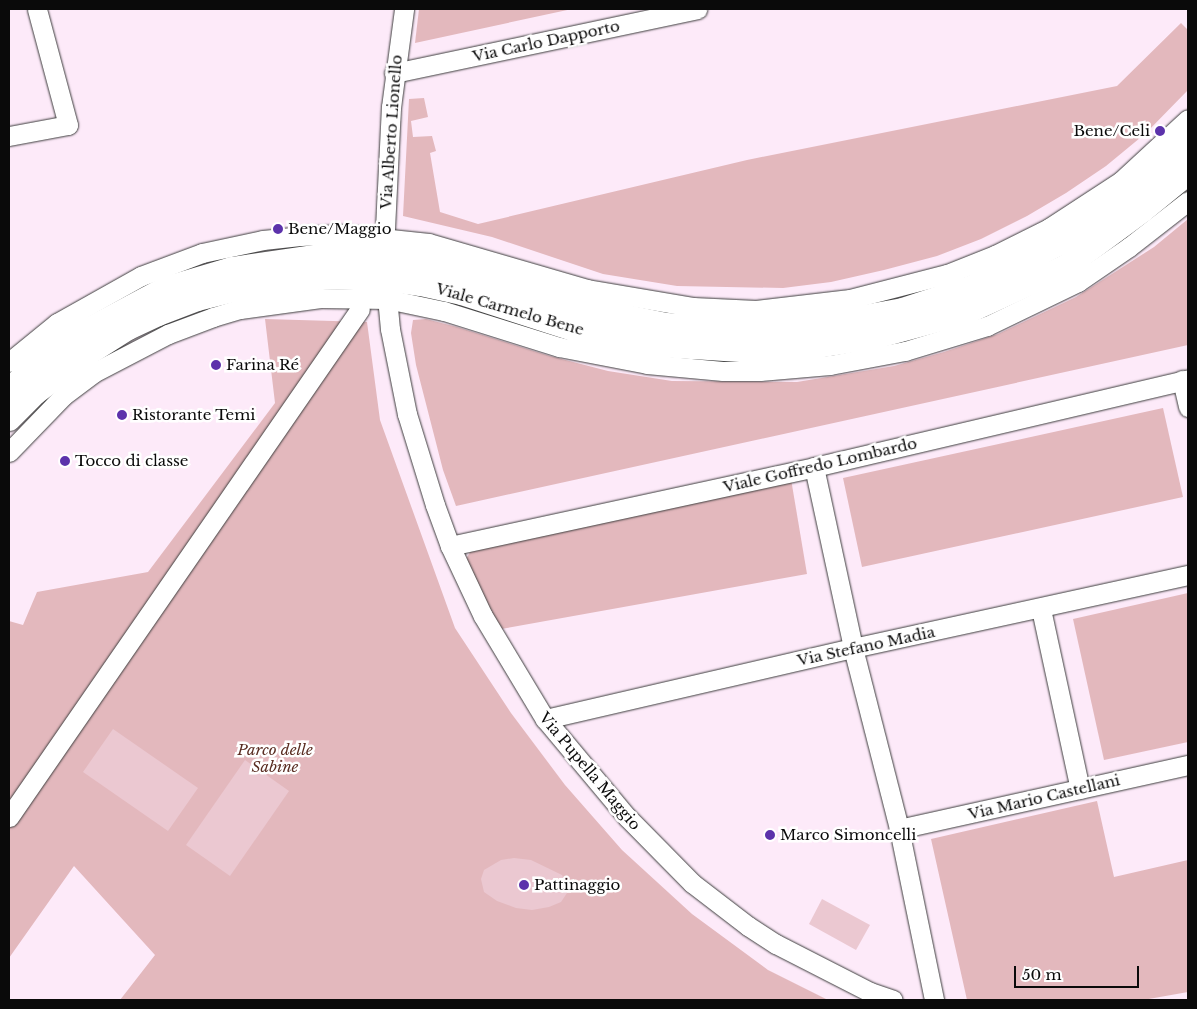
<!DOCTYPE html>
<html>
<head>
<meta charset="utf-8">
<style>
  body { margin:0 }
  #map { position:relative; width:1197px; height:1009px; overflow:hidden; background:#fdeaf9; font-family:"Libre Baskerville",serif }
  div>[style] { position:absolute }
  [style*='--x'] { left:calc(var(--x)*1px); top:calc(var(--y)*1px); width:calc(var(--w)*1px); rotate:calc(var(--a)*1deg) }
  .green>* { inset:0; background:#e3b8bd }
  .pitch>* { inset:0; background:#ebc8d1 }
  .roads { filter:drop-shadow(0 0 1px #3d3d3d) drop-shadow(0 0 1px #3d3d3d) }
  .minor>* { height:19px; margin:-9.5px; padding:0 9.5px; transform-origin:9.5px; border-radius:9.5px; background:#fff }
  .tertiary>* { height:24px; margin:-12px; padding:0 12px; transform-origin:12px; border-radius:12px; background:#fff }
  .dots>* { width:14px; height:14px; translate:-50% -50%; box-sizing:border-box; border:2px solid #fff; border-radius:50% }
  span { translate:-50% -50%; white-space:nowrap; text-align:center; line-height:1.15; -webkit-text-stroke:5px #fff; paint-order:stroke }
  .street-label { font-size:15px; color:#0a0a0a }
  .poi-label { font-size:15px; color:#0a0a0a }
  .right { translate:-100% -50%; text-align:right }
  .left { translate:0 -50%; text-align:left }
  .park-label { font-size:15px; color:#5a2d22; font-style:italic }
  .frame { position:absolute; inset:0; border:10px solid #0a0a0a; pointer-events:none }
  .scale { position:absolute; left:1014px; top:966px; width:125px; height:22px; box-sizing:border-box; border:2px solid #0a0a0a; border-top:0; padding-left:6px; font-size:15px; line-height:18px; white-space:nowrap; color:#0a0a0a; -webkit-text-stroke:4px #fff; paint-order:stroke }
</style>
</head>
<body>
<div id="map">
  <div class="green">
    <div style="clip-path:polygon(419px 9px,572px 9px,415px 43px)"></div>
    <div style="clip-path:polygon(1181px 23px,1188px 30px,1188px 90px,1146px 133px,1106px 166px,1066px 193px,1027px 216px,981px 239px,937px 256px,884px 270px,831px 282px,783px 288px,677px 286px,603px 274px,492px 237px,403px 216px,409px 99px,424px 98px,428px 117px,411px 121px,413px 137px,432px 136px,436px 151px,430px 153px,440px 212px,478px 224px,747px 160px,1117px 86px)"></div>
    <div style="clip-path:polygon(1188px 219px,1188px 345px,456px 506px,443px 470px,416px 365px,411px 333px,413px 320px,426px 319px,457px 327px,550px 356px,608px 371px,672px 381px,797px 382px,894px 366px,944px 352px,998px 334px,1076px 297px,1154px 247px)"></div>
    <div style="clip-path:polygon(265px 319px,367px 322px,380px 420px,455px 628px,511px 713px,565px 785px,622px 850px,692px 914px,768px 970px,828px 1000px,120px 1000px,155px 955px,74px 866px,9px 958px,9px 621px,23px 625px,37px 592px,148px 572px,275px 403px)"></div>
    <div style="clip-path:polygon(1163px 408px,1183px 497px,862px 567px,843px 478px)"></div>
    <div style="clip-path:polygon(791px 479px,807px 574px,501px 629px,488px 610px,466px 559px,472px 549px)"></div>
    <div style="clip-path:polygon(1188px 593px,1188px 742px,1104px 760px,1073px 619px)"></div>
    <div style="clip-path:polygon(1097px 801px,1114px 877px,1188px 860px,1188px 992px,1143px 1000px,967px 1000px,931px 839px)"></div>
  </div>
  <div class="pitch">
    <div style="clip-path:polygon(113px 729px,198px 788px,168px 831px,83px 772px)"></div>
    <div style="clip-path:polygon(245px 760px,289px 791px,230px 876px,186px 845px)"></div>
    <div style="clip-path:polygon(514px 858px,531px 860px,562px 875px,569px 890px,561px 902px,549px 907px,532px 910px,516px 908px,497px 901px,484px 892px,481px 879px,484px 870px,501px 860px)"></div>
    <div style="clip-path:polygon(822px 899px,870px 925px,856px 950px,809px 924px)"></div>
  </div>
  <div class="roads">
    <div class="minor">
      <div style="--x:394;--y:73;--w:310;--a:-11.9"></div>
      <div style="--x:9;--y:136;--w:60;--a:-10.6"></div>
      <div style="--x:68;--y:125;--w:120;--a:-105"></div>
      <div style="--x:384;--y:249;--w:142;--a:-87.2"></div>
      <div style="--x:391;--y:107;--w:99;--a:-82.4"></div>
      <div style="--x:386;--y:286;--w:43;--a:84.7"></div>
      <div style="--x:390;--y:329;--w:87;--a:78.7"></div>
      <div style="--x:407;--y:414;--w:95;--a:72.9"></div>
      <div style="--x:435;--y:505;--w:44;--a:69.9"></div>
      <div style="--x:450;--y:546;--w:77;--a:64.8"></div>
      <div style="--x:483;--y:616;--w:120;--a:59"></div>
      <div style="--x:545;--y:719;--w:128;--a:50.1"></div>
      <div style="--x:627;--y:817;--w:93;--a:45.4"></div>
      <div style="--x:692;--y:883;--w:71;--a:37.5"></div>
      <div style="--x:748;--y:926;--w:33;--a:33"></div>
      <div style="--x:776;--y:944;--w:106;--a:27.1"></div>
      <div style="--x:870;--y:992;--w:24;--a:19"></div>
      <div style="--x:9;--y:362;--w:62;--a:-39.1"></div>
      <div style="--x:57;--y:323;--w:96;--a:-29.2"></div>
      <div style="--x:141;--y:276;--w:65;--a:-20.7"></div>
      <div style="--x:202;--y:253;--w:62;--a:-12"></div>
      <div style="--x:263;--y:240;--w:37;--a:-6"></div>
      <div style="--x:300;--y:236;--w:43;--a:-2.7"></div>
      <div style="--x:343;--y:234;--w:86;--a:6"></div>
      <div style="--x:429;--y:243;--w:165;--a:16.2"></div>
      <div style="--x:587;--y:289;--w:108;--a:9.6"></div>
      <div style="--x:693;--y:307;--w:63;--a:2.7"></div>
      <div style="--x:756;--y:310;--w:95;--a:-6.7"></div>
      <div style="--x:850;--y:299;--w:100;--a:-14.5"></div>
      <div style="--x:947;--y:274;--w:52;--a:-21.6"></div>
      <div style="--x:995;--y:255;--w:60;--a:-26.6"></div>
      <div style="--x:1049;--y:228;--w:86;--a:-33.1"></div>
      <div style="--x:1121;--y:181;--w:91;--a:-42.8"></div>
      <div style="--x:1182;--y:380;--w:28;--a:77"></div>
      <div style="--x:9;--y:452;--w:78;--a:-46"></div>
      <div style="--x:63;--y:396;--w:38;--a:-37"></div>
      <div style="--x:93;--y:373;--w:85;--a:-27.5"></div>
      <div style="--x:168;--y:334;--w:48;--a:-20.7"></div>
      <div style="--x:213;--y:317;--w:28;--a:-17"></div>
      <div style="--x:240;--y:309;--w:81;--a:-7.8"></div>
      <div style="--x:320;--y:298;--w:67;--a:0.9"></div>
      <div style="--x:387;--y:299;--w:58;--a:11.9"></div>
      <div style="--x:444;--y:311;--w:121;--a:17.4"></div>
      <div style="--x:559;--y:347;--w:90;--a:10.9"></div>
      <div style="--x:647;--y:364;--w:76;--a:5.3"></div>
      <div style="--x:723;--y:371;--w:37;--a:0"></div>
      <div style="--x:760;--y:371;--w:70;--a:-4.9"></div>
      <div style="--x:830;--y:365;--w:76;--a:-10.6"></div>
      <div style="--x:905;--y:351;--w:86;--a:-17"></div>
      <div style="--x:987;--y:326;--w:101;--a:-25.8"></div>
      <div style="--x:1078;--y:282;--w:62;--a:-34.5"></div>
      <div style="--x:1129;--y:247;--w:75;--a:-37.9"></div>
      <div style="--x:814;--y:467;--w:185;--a:77.8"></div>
      <div style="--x:853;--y:648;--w:187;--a:75.7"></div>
      <div style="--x:899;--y:829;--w:175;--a:78.4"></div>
      <div style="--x:450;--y:546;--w:372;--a:-12.2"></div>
      <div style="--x:814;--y:467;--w:384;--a:-13.2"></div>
      <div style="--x:1041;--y:609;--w:184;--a:77.8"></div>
      <div style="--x:545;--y:719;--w:316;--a:-13"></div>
      <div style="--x:853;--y:648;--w:343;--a:-12.3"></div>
      <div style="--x:9;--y:817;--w:617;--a:-55.36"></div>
      <div style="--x:899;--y:829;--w:296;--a:-12.5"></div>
    </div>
    <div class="tertiary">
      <div style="--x:9;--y:390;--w:46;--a:-42.4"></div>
      <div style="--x:43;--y:359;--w:32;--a:-36"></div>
      <div style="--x:69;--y:340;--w:109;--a:-28"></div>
      <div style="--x:165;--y:289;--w:70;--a:-16.6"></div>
      <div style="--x:232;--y:269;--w:89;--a:-8.4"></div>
      <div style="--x:320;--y:256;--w:64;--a:0"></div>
      <div style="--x:384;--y:256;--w:42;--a:8.1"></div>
      <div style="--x:426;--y:262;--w:159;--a:16.5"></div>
      <div style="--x:578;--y:307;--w:90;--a:11.6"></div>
      <div style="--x:666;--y:325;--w:78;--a:2.9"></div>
      <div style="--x:744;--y:329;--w:49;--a:-2.3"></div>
      <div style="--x:793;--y:327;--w:49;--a:-7"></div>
      <div style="--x:842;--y:321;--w:62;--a:-10.2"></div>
      <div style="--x:903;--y:310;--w:74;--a:-18.2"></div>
      <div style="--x:973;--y:287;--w:111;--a:-26.8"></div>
      <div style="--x:1072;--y:237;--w:85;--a:-35.4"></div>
      <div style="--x:1141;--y:188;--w:64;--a:-42.5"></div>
      <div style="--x:9;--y:419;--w:37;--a:-45"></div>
      <div style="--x:35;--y:393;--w:58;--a:-37.3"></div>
      <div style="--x:81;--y:358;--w:56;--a:-32.6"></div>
      <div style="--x:128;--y:328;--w:33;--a:-25"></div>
      <div style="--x:158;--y:314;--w:42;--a:-21"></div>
      <div style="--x:197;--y:299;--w:38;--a:-14"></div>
      <div style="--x:234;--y:290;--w:90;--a:-8.3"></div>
      <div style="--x:323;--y:277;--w:62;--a:1.8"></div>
      <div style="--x:385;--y:279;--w:36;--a:8"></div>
      <div style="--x:421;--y:284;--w:42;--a:12.4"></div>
      <div style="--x:462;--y:293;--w:117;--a:18"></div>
      <div style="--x:573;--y:329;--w:72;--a:12.1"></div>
      <div style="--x:643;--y:344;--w:113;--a:3.5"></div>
      <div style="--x:756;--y:351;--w:43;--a:-2.7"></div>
      <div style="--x:799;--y:349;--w:77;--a:-9"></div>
      <div style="--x:875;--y:337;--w:95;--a:-15.2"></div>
      <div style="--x:967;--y:312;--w:110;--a:-24.7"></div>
      <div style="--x:1067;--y:266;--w:94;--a:-36.4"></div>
      <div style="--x:1143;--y:210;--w:58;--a:-39.4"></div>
    </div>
  </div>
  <div class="dots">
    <div style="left:1160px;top:131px;background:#5c32ab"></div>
    <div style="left:278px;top:229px;background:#5c32ab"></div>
    <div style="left:216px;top:365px;background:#5c32ab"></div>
    <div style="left:122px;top:415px;background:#5c32ab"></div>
    <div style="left:65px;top:461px;background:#5c32ab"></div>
    <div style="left:770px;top:835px;background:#5c32ab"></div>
    <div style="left:524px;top:885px;background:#5c32ab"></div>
  </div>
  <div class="street-label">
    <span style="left:546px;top:41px;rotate:-12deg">Via Carlo Dapporto</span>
    <span style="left:391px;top:132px;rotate:-86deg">Via Alberto Lionello</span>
    <span style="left:510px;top:309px;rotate:16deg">Viale Carmelo Bene</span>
    <span style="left:820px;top:465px;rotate:-13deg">Viale Goffredo Lombardo</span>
    <span style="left:866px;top:646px;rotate:-12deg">Via Stefano Madia</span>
    <span style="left:590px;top:771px;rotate:50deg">Via Pupella Maggio</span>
    <span style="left:1044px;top:797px;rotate:-13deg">Via Mario Castellani</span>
  </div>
  <div class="poi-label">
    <span class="right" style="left:1150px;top:131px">Bene/Celi</span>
    <span class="left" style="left:288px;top:229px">Bene/Maggio</span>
    <span class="left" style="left:226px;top:365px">Farina Ré</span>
    <span class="left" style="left:132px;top:415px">Ristorante Temi</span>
    <span class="left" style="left:75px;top:461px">Tocco di classe</span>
    <span class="left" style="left:780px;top:835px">Marco Simoncelli</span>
    <span class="left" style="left:534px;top:885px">Pattinaggio</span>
  </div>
  <div class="park-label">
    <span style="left:275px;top:758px">Parco delle<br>Sabine</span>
  </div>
  <div class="frame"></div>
  <div class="scale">50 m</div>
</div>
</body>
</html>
